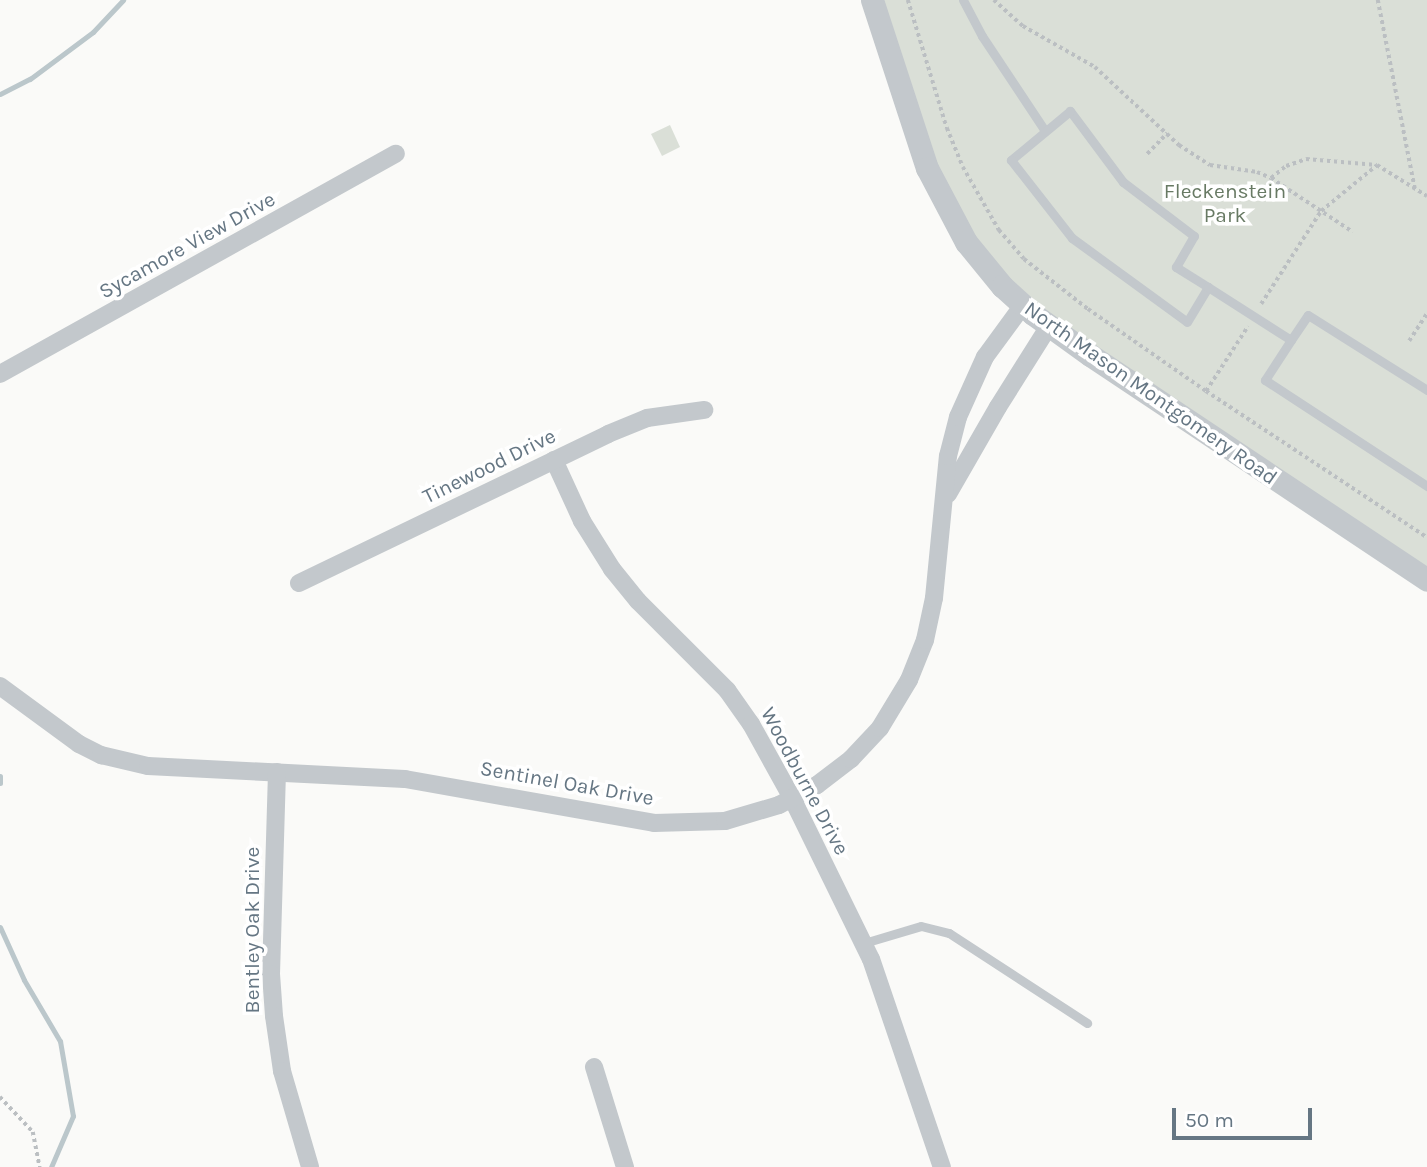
<!DOCTYPE html>
<html>
<head>
<meta charset="utf-8">
<style>
  body { margin:0 }
  #map { position:relative; width:1427px; height:1167px; overflow:hidden; background:#fafaf8; font-family:Karla,sans-serif }
  div>[style] { position:absolute }
  [style*='--x'] { left:calc(var(--x)*1px); top:calc(var(--y)*1px); width:calc(var(--w)*1px); rotate:calc(var(--a)*1deg) }
  .green>* { inset:0; background:#dadfd7 }
  .stream>* { height:5px; margin:-2.5px; padding:0 2.5px; transform-origin:2.5px; border-radius:2.5px; background:#bbc7cb }
  .path>* { height:3.5px; margin-top:-1.75px; transform-origin:0; background:repeating-linear-gradient(90deg,#bbbfc2 0 3.5px,transparent 0 7px) }
  .service>* { height:9px; margin:-4.5px; padding:0 4.5px; transform-origin:4.5px; border-radius:4.5px; background:#c3c8cc }
  .minor>* { height:18px; margin:-9px; padding:0 9px; transform-origin:9px; border-radius:9px; background:#c3c8cc }
  .tertiary>* { height:23px; margin:-11.5px; padding:0 11.5px; transform-origin:11.5px; border-radius:11.5px; background:#c3c8cc }
  span { translate:-50% -50%; white-space:nowrap; text-align:center; line-height:1.15; -webkit-text-stroke:7px #fff; paint-order:stroke }
  .park-label { font-size:21px; color:#687a64 }
  .street-label { font-size:21px; color:#657683 }
  .scale { position:absolute; left:1172px; top:1108px; width:140px; height:32px; box-sizing:border-box; border:4px solid #657683; border-top:0; padding-left:9px; font-size:21px; line-height:24px; white-space:nowrap; color:#657683; -webkit-text-stroke:5px #fff; paint-order:stroke }
</style>
</head>
<body>
<div id="map">
  <div class="green">
    <div style="clip-path:polygon(872px 0,1427px 0,1427px 580px,1090px 355px,966px 242px)"></div>
    <div style="clip-path:polygon(670px 125px,680px 147px,662px 156px,651px 134px)"></div>
  </div>
  <div class="stream">
    <div style="--x:0;--y:94;--w:34;--a:-27"></div>
    <div style="--x:30;--y:79;--w:79;--a:-36.7"></div>
    <div style="--x:93;--y:32;--w:44;--a:-46.8"></div>
    <div style="--x:0;--y:776;--w:7;--a:90"></div>
    <div style="--x:0;--y:927;--w:58;--a:65.6"></div>
    <div style="--x:24;--y:980;--w:71;--a:59.5"></div>
    <div style="--x:60;--y:1041;--w:76;--a:80.2"></div>
    <div style="--x:73;--y:1116;--w:56;--a:113.3"></div>
  </div>
  <div class="path">
    <div style="--x:908;--y:0;--w:134;--a:73.1"></div>
    <div style="--x:947;--y:128;--w:42;--a:67.7"></div>
    <div style="--x:963;--y:167;--w:73;--a:60.3"></div>
    <div style="--x:999;--y:230;--w:38;--a:49"></div>
    <div style="--x:1024;--y:259;--w:81;--a:38"></div>
    <div style="--x:1088;--y:309;--w:144;--a:34.8"></div>
    <div style="--x:1206;--y:391;--w:265;--a:33.5"></div>
    <div style="--x:994;--y:0;--w:39;--a:42"></div>
    <div style="--x:1023;--y:26;--w:83;--a:29.7"></div>
    <div style="--x:1095;--y:67;--w:115;--a:42.9"></div>
    <div style="--x:1179;--y:145;--w:37;--a:33"></div>
    <div style="--x:1210;--y:165;--w:48;--a:8.5"></div>
    <div style="--x:1257;--y:172;--w:15;--a:23"></div>
    <div style="--x:1271;--y:178;--w:98;--a:33.4"></div>
    <div style="--x:1378;--y:0;--w:193;--a:78.9"></div>
    <div style="--x:1147;--y:154;--w:29;--a:-46"></div>
    <div style="--x:1271;--y:178;--w:19;--a:-39"></div>
    <div style="--x:1286;--y:166;--w:21;--a:-19"></div>
    <div style="--x:1306;--y:159;--w:71;--a:4.8"></div>
    <div style="--x:1377;--y:165;--w:59;--a:31.8"></div>
    <div style="--x:1261;--y:304;--w:111;--a:-57.2"></div>
    <div style="--x:1321;--y:211;--w:72;--a:-39.4"></div>
    <div style="--x:1409;--y:341;--w:33;--a:-57"></div>
    <div style="--x:1206;--y:391;--w:77;--a:-57.1"></div>
    <div style="--x:0;--y:1097;--w:48;--a:46.7"></div>
    <div style="--x:33;--y:1132;--w:36;--a:79"></div>
  </div>
  <div class="service">
    <div style="--x:963;--y:0;--w:41;--a:62.2"></div>
    <div style="--x:982;--y:36;--w:114;--a:56.4"></div>
    <div style="--x:1208;--y:287;--w:38;--a:-148"></div>
    <div style="--x:1176;--y:267;--w:36;--a:-60"></div>
    <div style="--x:1194;--y:236;--w:89;--a:-142.7"></div>
    <div style="--x:1123;--y:182;--w:89;--a:-126.7"></div>
    <div style="--x:1070;--y:111;--w:77;--a:140.3"></div>
    <div style="--x:1011;--y:160;--w:99;--a:52"></div>
    <div style="--x:1072;--y:238;--w:142;--a:36.1"></div>
    <div style="--x:1187;--y:322;--w:41;--a:-59"></div>
    <div style="--x:1208;--y:287;--w:98;--a:32.6"></div>
    <div style="--x:1291;--y:340;--w:48;--a:123"></div>
    <div style="--x:1265;--y:380;--w:194;--a:33.2"></div>
    <div style="--x:1291;--y:340;--w:30;--a:-56"></div>
    <div style="--x:1308;--y:315;--w:141;--a:32.2"></div>
    <div style="--x:864;--y:943;--w:59;--a:-16.6"></div>
    <div style="--x:921;--y:926;--w:29;--a:14"></div>
    <div style="--x:949;--y:933;--w:165;--a:33.1"></div>
  </div>
  <div class="minor">
    <div style="--x:0;--y:374;--w:453;--a:-29.1"></div>
    <div style="--x:554;--y:460;--w:67;--a:65.3"></div>
    <div style="--x:582;--y:521;--w:57;--a:58"></div>
    <div style="--x:612;--y:569;--w:41;--a:50.9"></div>
    <div style="--x:638;--y:601;--w:126;--a:45"></div>
    <div style="--x:727;--y:690;--w:42;--a:54.8"></div>
    <div style="--x:751;--y:724;--w:85;--a:61"></div>
    <div style="--x:792;--y:798;--w:179;--a:63.9"></div>
    <div style="--x:871;--y:959;--w:220;--a:71.2"></div>
    <div style="--x:948;--y:494;--w:100;--a:-60.1"></div>
    <div style="--x:998;--y:407;--w:96;--a:-57.8"></div>
    <div style="--x:299;--y:583;--w:343;--a:-25.7"></div>
    <div style="--x:608;--y:434;--w:42;--a:-22.3"></div>
    <div style="--x:647;--y:418;--w:58;--a:-8"></div>
    <div style="--x:0;--y:686;--w:98;--a:36.3"></div>
    <div style="--x:79;--y:744;--w:25;--a:27"></div>
    <div style="--x:101;--y:755;--w:48;--a:13.2"></div>
    <div style="--x:148;--y:766;--w:257;--a:2.9"></div>
    <div style="--x:405;--y:779;--w:253;--a:10"></div>
    <div style="--x:654;--y:823;--w:71;--a:-1.6"></div>
    <div style="--x:725;--y:821;--w:56;--a:-16.5"></div>
    <div style="--x:779;--y:805;--w:43;--a:-27.8"></div>
    <div style="--x:817;--y:785;--w:43;--a:-37.4"></div>
    <div style="--x:851;--y:759;--w:42;--a:-46.9"></div>
    <div style="--x:880;--y:728;--w:56;--a:-58.9"></div>
    <div style="--x:909;--y:680;--w:43;--a:-68.2"></div>
    <div style="--x:925;--y:640;--w:43;--a:-77.9"></div>
    <div style="--x:934;--y:598;--w:143;--a:-84.4"></div>
    <div style="--x:948;--y:456;--w:40;--a:-75.6"></div>
    <div style="--x:958;--y:417;--w:66;--a:-65.8"></div>
    <div style="--x:985;--y:357;--w:64;--a:-53.8"></div>
    <div style="--x:277;--y:772;--w:202;--a:91.7"></div>
    <div style="--x:271;--y:974;--w:42;--a:85.9"></div>
    <div style="--x:274;--y:1016;--w:56;--a:81.7"></div>
    <div style="--x:282;--y:1071;--w:100;--a:73.7"></div>
    <div style="--x:594;--y:1067;--w:105;--a:72.8"></div>
  </div>
  <div class="tertiary">
    <div style="--x:872;--y:0;--w:177;--a:71.9"></div>
    <div style="--x:927;--y:168;--w:84;--a:62.2"></div>
    <div style="--x:966;--y:242;--w:57;--a:50.7"></div>
    <div style="--x:1002;--y:286;--w:42;--a:42.1"></div>
    <div style="--x:1033;--y:314;--w:70;--a:35.7"></div>
    <div style="--x:1090;--y:355;--w:405;--a:33.7"></div>
  </div>
  <div class="park-label">
    <span style="left:1225px;top:203px">Fleckenstein<br>Park</span>
  </div>
  <div class="street-label">
    <span style="left:187px;top:245px;rotate:-29deg">Sycamore View Drive</span>
    <span style="left:1151px;top:393px;rotate:35deg">North Mason Montgomery Road</span>
    <span style="left:489px;top:466px;rotate:-26deg">Tinewood Drive</span>
    <span style="left:805px;top:781px;rotate:62deg">Woodburne Drive</span>
    <span style="left:567px;top:783px;rotate:10deg">Sentinel Oak Drive</span>
    <span style="left:252px;top:930px;rotate:-90deg">Bentley Oak Drive</span>
  </div>
  <div class="scale">50 m</div>
</div>
</body>
</html>
